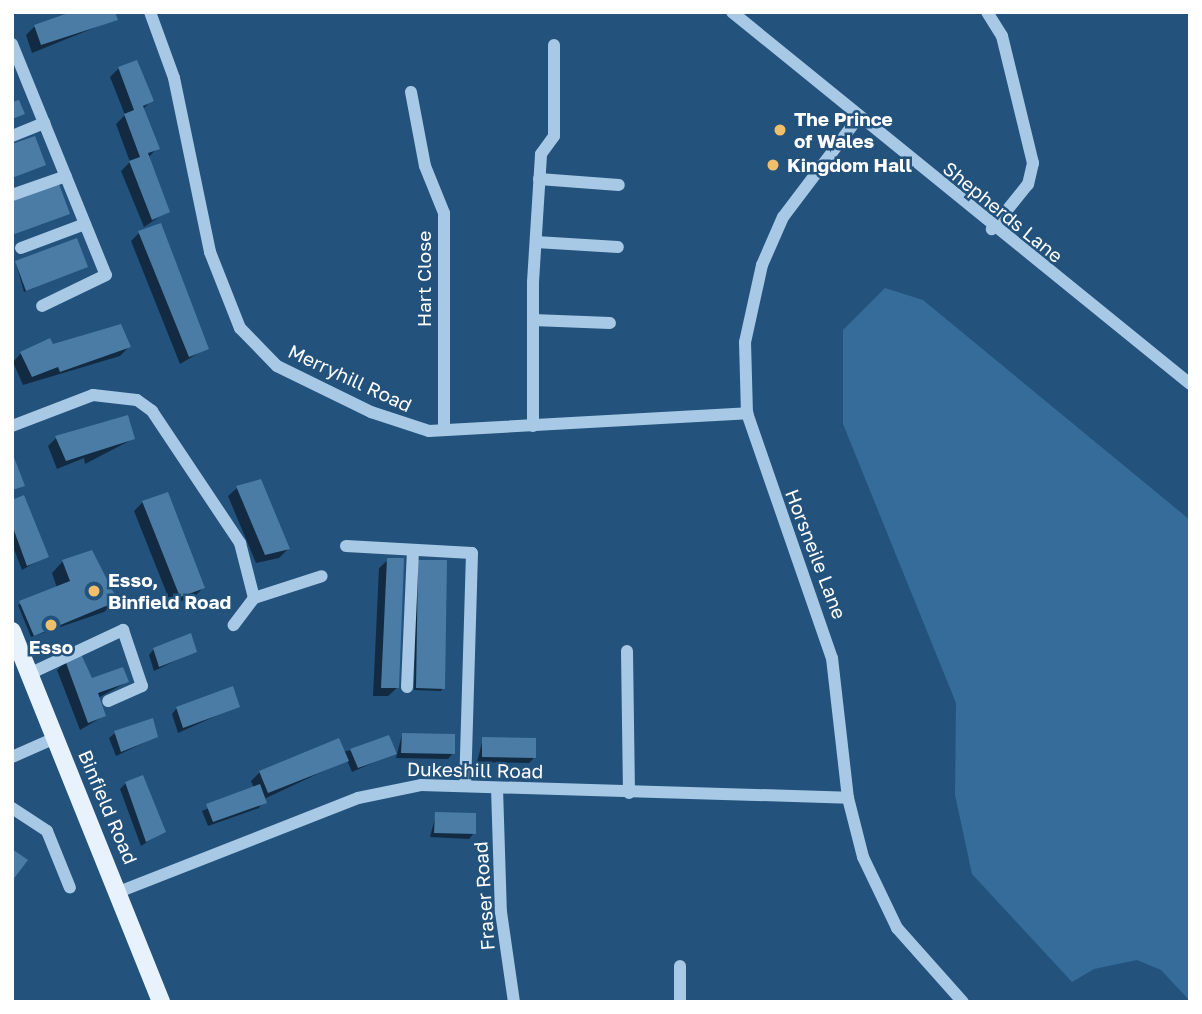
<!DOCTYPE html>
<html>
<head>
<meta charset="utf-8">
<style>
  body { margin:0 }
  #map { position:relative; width:1202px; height:1014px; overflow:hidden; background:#23527c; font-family:"Golos Text",sans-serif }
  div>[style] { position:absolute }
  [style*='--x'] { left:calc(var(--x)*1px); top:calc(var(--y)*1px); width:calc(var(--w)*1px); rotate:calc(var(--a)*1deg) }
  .green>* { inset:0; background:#366c9a }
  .shadow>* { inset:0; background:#0007 }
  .building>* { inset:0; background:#4b7ca5 }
  .minor>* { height:12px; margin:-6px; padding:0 6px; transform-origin:6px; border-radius:6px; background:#a7c9e5 }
  .major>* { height:18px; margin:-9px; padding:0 9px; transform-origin:9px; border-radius:9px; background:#e7f2fd }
  .dots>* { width:19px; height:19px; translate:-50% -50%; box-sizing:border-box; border:4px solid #23527c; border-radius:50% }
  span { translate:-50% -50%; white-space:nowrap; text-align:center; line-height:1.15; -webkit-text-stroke:5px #23527c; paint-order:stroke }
  .poi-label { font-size:19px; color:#fff; font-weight:700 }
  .left { translate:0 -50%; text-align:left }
  .street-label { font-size:19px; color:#fff }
  .frame { position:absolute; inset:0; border:14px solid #fff; pointer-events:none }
</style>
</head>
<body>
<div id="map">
  <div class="green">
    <div style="clip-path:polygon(885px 288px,923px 300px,1190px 520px,1190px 1001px,1161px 970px,1137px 960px,1094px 969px,1072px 982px,972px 874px,955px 795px,956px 703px,843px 424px,843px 330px)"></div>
  </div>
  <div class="shadow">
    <div style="clip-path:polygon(116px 19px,32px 53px,26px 35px,35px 26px)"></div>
    <div style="clip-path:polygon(119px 68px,152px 100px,142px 110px,157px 148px,148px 158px,168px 211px,144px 227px,121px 171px,130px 162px,116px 124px,125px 115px,110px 77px)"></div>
    <div style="clip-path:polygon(139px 233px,207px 348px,180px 364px,131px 241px)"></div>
    <div style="clip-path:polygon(16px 263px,86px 267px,24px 292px)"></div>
    <div style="clip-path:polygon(129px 347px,120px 356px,23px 385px,13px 362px,21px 353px)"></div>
    <div style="clip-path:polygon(56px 438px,133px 439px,85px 464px,84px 458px,57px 469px,48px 446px)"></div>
    <div style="clip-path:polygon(237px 488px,288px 549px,279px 558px,256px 563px,228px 496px)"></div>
    <div style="clip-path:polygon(12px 501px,47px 556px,22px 570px,12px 544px)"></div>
    <div style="clip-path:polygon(143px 502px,203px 588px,194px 597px,171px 604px,134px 511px)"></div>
    <div style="clip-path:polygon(388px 560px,397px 688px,388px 696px,373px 696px,379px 568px)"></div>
    <div style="clip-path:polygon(63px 561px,116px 601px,104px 612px,31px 637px,18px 605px,57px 588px,52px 573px)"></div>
    <div style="clip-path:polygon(416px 564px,443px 688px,441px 691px,414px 690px)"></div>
    <div style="clip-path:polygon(154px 649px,195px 651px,154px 671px,149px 655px)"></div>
    <div style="clip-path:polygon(66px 661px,91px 681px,127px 682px,98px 698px,104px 716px,80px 730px,57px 670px)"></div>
    <div style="clip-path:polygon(238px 706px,178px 733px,172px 714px,177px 708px)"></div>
    <div style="clip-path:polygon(115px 733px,156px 737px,116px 756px,109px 738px)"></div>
    <div style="clip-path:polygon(402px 735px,453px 753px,448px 759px,396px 758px)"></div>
    <div style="clip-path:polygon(483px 739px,534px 758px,529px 763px,477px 762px)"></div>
    <div style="clip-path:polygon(351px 750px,395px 753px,352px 772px,347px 760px,264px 799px,259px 808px,208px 826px,202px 811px,254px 788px,251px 781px,260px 772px)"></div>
    <div style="clip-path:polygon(126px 783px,164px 831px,141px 846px,120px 789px)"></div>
    <div style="clip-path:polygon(436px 814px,474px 833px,469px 839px,430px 837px)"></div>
  </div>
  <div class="building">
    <div style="clip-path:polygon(71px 12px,115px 12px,118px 20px,41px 45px,34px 25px)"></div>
    <div style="clip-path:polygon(137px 60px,154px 101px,143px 106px,160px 149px,148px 153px,170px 212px,152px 220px,129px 161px,140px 157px,124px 114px,134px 110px,118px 67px)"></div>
    <div style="clip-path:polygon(19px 100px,25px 114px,12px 119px,12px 102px)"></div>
    <div style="clip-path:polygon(35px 136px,46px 165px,12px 178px,12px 144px)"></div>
    <div style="clip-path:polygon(59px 184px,70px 214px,12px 235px,12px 201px)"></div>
    <div style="clip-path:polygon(161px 223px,209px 349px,189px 357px,138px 231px)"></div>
    <div style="clip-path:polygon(77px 238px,88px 267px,26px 291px,15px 261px)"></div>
    <div style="clip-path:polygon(121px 324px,131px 347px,60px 372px,58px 367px,32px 377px,20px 352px,50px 338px,53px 344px)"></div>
    <div style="clip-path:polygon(128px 415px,135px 439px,66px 461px,55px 436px)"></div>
    <div style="clip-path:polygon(12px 452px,25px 486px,12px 490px)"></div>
    <div style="clip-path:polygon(261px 479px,290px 549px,265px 555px,236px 486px)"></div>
    <div style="clip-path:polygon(168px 492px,205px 588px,180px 597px,142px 501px)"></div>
    <div style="clip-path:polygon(24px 495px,49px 557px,27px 566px,12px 525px,12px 500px)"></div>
    <div style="clip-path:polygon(92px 550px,118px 601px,34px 636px,19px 601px,70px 581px,62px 560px)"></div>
    <div style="clip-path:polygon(387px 558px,404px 558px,399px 688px,381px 688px)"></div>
    <div style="clip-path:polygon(418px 560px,447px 560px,445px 689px,416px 688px)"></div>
    <div style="clip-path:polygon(191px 633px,197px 652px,159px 667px,153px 648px)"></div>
    <div style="clip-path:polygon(81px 654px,92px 678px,123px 667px,129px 682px,98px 693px,106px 716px,88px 723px,65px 660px)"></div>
    <div style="clip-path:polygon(233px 686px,240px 707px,183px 728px,176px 707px)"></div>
    <div style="clip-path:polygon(153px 718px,158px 737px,121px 752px,114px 731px)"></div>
    <div style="clip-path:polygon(402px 733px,455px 734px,455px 754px,401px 753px)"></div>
    <div style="clip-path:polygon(389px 735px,397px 754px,358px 768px,350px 749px)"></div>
    <div style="clip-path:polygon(482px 737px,536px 738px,536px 758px,482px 757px)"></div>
    <div style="clip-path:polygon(339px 738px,349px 761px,268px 793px,259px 771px)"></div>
    <div style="clip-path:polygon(143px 775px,166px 832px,146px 842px,125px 782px)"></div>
    <div style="clip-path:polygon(260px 784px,267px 803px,213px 822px,206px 804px)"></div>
    <div style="clip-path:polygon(435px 812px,476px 813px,476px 834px,434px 833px)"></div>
    <div style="clip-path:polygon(12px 849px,28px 860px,12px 881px)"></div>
  </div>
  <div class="minor">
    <div style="--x:150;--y:12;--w:70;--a:70"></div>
    <div style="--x:174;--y:78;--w:178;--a:78.3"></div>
    <div style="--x:210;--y:252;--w:82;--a:68.5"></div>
    <div style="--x:240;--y:328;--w:53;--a:45.8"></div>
    <div style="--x:277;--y:366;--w:105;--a:26.1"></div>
    <div style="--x:371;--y:412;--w:61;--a:18.1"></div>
    <div style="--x:429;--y:431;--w:319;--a:-3.2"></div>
    <div style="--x:732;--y:12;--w:590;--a:39.08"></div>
    <div style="--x:987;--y:12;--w:28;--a:58"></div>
    <div style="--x:1002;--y:36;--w:131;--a:76.3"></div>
    <div style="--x:1033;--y:163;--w:22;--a:103"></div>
    <div style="--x:1028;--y:184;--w:58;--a:128.7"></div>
    <div style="--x:12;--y:44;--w:249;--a:67.9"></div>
    <div style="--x:106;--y:275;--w:71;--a:154.2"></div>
    <div style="--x:411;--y:92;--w:75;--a:79.3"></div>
    <div style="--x:425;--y:166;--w:51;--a:68"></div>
    <div style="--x:444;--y:213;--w:217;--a:90"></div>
    <div style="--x:858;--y:118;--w:124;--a:127.1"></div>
    <div style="--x:783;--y:217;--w:52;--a:113.6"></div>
    <div style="--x:762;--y:265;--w:79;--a:102.4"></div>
    <div style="--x:745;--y:342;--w:71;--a:88.4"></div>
    <div style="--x:747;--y:413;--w:259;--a:70.9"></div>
    <div style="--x:832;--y:658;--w:141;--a:83.5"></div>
    <div style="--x:848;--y:798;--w:61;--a:75.7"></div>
    <div style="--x:863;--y:857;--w:79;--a:64.4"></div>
    <div style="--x:897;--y:928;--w:99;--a:48.3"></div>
    <div style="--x:12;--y:136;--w:35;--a:-22"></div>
    <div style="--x:539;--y:179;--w:80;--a:4.3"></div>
    <div style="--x:12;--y:195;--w:57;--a:-19.4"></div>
    <div style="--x:536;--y:242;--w:82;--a:3.5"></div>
    <div style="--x:21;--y:248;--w:68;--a:-20.6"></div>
    <div style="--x:533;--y:320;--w:77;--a:2.2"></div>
    <div style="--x:12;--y:426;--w:87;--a:-20.9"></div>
    <div style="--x:93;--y:395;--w:44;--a:6.5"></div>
    <div style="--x:137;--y:400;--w:19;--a:36"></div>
    <div style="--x:152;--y:411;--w:159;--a:56.3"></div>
    <div style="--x:240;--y:543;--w:57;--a:75.7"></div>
    <div style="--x:254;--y:598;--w:34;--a:127"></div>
    <div style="--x:533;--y:426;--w:144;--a:-90"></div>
    <div style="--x:533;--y:282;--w:128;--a:-86.4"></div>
    <div style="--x:541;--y:154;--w:22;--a:-54"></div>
    <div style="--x:554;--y:136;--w:91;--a:-90"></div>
    <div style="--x:346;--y:546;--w:126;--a:3.2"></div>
    <div style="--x:472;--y:553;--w:233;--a:91.7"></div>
    <div style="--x:254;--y:598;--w:71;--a:-17.9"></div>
    <div style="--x:627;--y:651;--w:142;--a:89.2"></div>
    <div style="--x:29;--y:674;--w:104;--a:-25.1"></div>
    <div style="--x:123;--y:630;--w:59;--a:71.3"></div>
    <div style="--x:142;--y:686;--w:37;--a:156"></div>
    <div style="--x:407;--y:687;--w:137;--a:-87.5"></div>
    <div style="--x:12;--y:757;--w:47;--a:-23.8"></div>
    <div style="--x:497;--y:788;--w:124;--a:88.2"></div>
    <div style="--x:501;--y:912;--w:91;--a:81.8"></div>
    <div style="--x:12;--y:808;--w:42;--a:33.3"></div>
    <div style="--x:47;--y:831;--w:61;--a:68"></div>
    <div style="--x:121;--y:891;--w:255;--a:-21.4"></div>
    <div style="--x:358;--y:798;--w:64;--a:-11.7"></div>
    <div style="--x:421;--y:785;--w:427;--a:1.7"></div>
    <div style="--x:680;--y:1002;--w:36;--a:-90"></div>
  </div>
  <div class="major">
    <div style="--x:12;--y:631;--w:400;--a:68.1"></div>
  </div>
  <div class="dots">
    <div style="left:780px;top:130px;background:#f1be6a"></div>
    <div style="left:773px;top:165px;background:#f1be6a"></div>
    <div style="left:94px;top:591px;background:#f1be6a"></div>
    <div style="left:51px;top:625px;background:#f1be6a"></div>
  </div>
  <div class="poi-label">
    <span class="left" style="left:794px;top:130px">The Prince<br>of Wales</span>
    <span class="left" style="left:787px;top:165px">Kingdom Hall</span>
    <span class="left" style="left:108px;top:591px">Esso,<br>Binfield Road</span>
    <span style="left:51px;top:647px">Esso</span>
  </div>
  <div class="street-label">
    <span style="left:1003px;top:212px;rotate:39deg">Shepherds Lane</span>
    <span style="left:424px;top:279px;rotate:-90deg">Hart Close</span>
    <span style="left:350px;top:378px;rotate:25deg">Merryhill Road</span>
    <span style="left:816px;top:554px;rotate:69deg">Horsneile Lane</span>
    <span style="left:475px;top:770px;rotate:1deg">Dukeshill Road</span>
    <span style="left:108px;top:807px;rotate:67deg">Binfield Road</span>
    <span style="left:484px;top:896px;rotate:-94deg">Fraser Road</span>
  </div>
  <div class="frame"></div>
</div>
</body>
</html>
